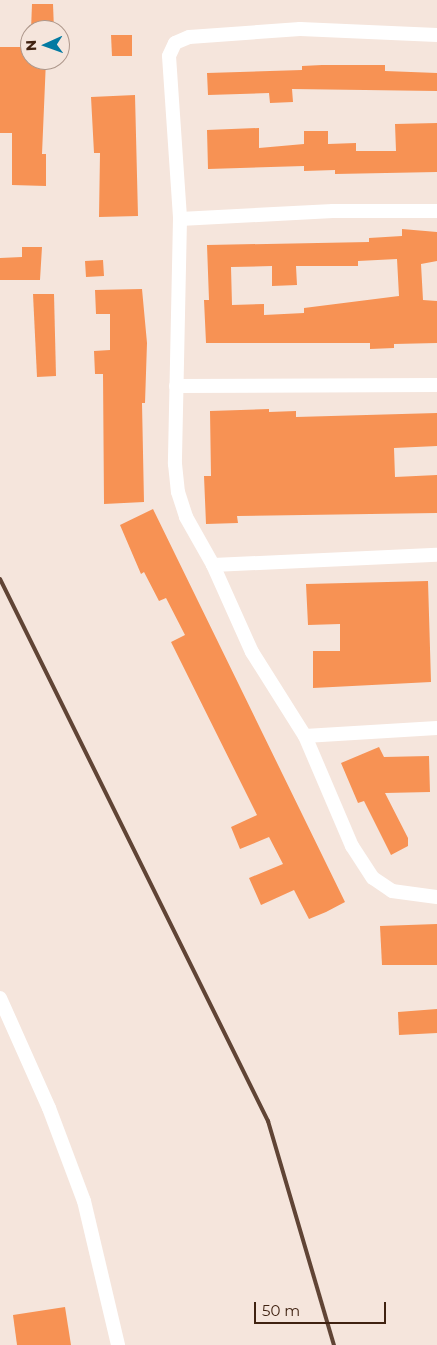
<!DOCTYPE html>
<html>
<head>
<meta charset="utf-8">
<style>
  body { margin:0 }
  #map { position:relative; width:437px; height:1345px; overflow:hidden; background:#f5e5dc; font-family:Montserrat,sans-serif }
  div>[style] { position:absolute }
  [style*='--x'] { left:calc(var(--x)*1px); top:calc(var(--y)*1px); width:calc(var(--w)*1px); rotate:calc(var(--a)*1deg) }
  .building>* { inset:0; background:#f79254 }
  .street>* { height:14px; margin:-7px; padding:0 7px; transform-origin:7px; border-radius:7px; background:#fff }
  .rail>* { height:4px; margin:-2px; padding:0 2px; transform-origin:2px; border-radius:2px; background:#604435 }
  span { translate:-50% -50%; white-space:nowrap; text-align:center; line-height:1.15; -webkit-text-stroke:5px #f5e5dc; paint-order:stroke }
  .north { position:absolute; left:20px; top:20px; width:50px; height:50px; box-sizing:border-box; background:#f5e5dc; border:1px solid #ad978b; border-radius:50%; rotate:268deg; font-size:14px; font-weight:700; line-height:20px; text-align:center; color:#402211 }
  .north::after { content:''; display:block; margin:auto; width:18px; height:22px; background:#027aa2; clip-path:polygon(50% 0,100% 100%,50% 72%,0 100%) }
  .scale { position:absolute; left:254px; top:1302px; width:132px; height:22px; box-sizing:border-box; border:2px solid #402211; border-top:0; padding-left:6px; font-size:15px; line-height:18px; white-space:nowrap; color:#402211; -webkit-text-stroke:4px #f5e5dc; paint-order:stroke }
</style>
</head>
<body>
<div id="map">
  <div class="building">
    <div style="clip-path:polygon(32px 4px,53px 4px,54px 30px,31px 30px)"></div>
    <div style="clip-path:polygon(111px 35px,132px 35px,132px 56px,112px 56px)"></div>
    <div style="clip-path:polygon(0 47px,30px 47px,30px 60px,46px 60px,42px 154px,46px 154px,46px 186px,12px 185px,12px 133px,0 133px)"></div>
    <div style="clip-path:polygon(322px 65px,385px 65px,385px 71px,437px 73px,437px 91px,292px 89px,293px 102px,270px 103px,269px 93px,208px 95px,207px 73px,302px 70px,302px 66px)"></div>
    <div style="clip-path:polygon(135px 95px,138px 216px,99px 217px,100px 153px,94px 153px,91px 97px)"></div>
    <div style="clip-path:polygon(437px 123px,437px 172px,335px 174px,335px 170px,304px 171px,304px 166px,208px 169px,207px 130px,259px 128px,259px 148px,304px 144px,304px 131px,328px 131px,328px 144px,356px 143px,356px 151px,396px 151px,395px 124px)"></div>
    <div style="clip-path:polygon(evenodd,402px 229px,437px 232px,437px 261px,421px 264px,423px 300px,437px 301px,437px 343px,394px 344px,394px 348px,370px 349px,370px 343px,206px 343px,204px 300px,209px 300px,207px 245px,369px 242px,369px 238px,402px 236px,402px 229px,397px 259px,399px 296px,304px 308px,304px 313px,264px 315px,264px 304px,232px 305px,231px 267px,272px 266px,272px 286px,297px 285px,296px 266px,358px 266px,358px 261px,397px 259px)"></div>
    <div style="clip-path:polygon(22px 247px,42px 247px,40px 280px,0 280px,0 258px,22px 257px)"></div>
    <div style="clip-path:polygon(103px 260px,104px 276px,86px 277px,85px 261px)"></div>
    <div style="clip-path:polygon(142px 289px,147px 343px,145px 403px,142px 403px,144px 502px,104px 504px,103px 374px,95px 374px,94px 351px,110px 350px,110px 314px,96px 314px,95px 290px)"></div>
    <div style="clip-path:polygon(33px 294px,54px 294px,56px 376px,37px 377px)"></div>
    <div style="clip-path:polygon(269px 409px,269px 412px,296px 411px,296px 417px,437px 413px,437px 446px,394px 448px,395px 477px,437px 475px,437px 513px,237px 516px,238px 523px,206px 524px,204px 476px,211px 476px,210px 411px)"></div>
    <div style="clip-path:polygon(153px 509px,345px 902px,326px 912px,309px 919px,294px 890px,261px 905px,249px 878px,283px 864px,269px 837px,240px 849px,231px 827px,257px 815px,171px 642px,185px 635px,166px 598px,159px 601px,144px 572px,141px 574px,120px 525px)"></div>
    <div style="clip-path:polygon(428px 581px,431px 682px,313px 688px,313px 651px,340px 651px,340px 624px,308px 625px,306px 584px)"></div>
    <div style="clip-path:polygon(379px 747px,384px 757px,429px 756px,430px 792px,385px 793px,408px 838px,408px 846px,391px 855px,364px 801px,358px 803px,341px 763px)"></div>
    <div style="clip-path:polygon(437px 924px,437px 965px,382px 965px,380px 926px)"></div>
    <div style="clip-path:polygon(437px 1009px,437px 1033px,399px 1035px,398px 1012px)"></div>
    <div style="clip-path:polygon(65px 1307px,71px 1345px,17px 1345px,13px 1315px)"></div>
  </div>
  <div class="street">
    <div style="--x:437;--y:35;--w:137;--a:-177.5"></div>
    <div style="--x:300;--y:29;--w:111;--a:175.9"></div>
    <div style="--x:189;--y:37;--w:15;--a:157"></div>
    <div style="--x:175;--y:43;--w:14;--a:115"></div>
    <div style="--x:169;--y:56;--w:163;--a:86.1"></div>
    <div style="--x:180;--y:219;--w:245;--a:91.2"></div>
    <div style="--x:175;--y:464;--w:28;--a:84"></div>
    <div style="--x:178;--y:492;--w:26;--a:72"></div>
    <div style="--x:186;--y:517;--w:55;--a:60.6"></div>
    <div style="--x:213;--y:565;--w:95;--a:65.9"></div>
    <div style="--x:252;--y:652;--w:99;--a:57.8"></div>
    <div style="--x:305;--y:736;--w:120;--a:66.9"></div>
    <div style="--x:352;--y:846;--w:38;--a:57"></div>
    <div style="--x:373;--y:878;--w:23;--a:34"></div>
    <div style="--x:392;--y:891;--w:45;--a:7.6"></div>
    <div style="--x:180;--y:219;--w:153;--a:-3"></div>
    <div style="--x:333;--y:211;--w:104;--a:0"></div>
    <div style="--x:176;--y:386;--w:261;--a:-0.2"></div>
    <div style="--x:213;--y:565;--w:224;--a:-2.6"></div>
    <div style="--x:305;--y:736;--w:132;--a:-3.5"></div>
    <div style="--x:0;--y:998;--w:120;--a:66"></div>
    <div style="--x:49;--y:1108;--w:99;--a:69.4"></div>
    <div style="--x:84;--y:1201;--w:148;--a:76.7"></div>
  </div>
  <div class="rail">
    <div style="--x:0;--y:579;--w:605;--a:63.69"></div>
    <div style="--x:268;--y:1121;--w:234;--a:73.6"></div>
  </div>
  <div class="north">N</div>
  <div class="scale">50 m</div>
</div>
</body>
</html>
